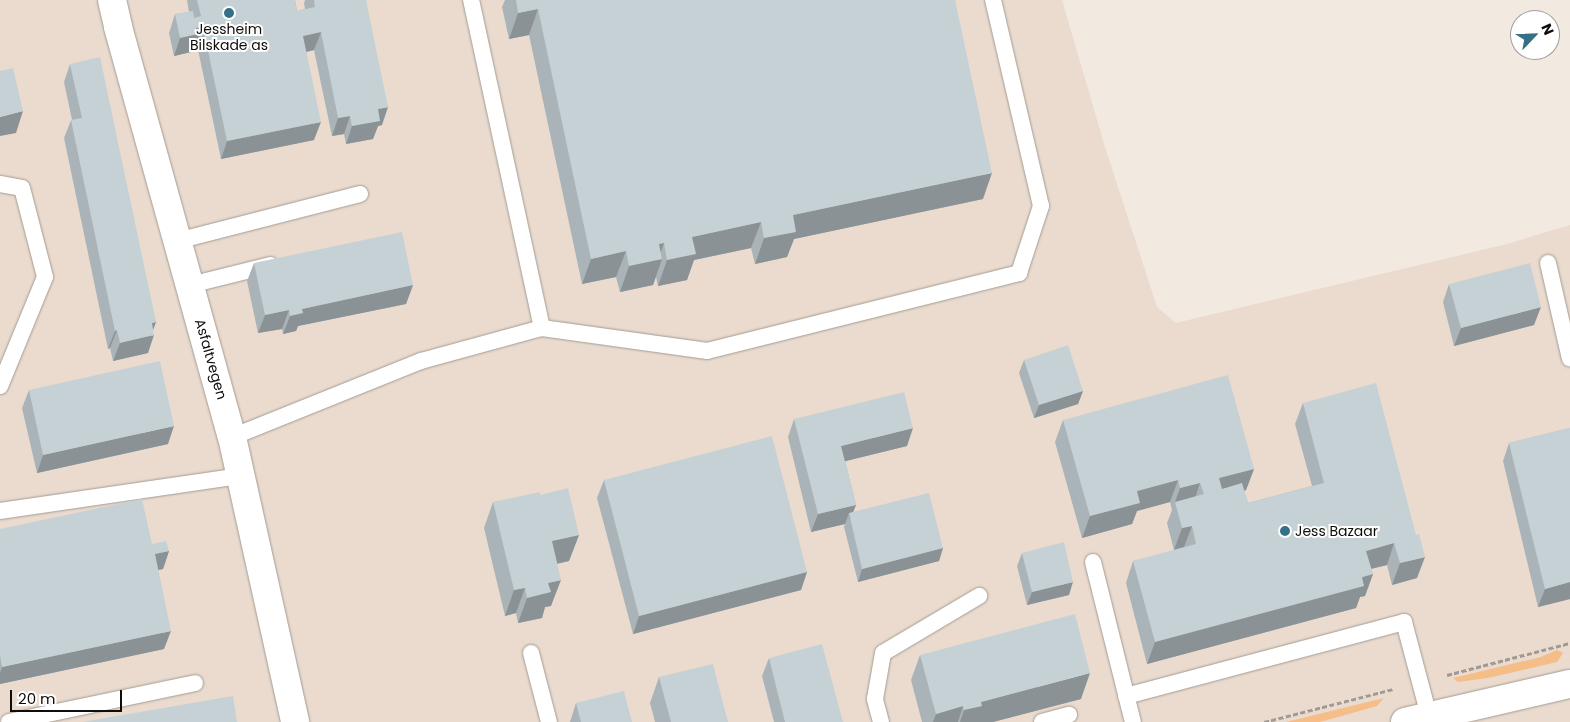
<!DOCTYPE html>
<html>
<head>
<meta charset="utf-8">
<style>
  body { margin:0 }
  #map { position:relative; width:1570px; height:722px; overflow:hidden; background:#f2e9e1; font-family:Poppins,sans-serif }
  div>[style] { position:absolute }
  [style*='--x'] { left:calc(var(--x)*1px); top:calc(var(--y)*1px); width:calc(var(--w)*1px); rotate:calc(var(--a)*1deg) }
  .built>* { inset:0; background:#eadbce }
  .green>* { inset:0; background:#f5bd87 }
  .path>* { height:3px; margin-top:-1.5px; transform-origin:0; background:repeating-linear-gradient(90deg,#a19a94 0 5px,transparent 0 7.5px) }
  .roads { filter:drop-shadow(0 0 1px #a39b93) drop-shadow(0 0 1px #a39b93) }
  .service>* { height:16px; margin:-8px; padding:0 8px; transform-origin:8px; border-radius:8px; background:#fff }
  .minor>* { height:28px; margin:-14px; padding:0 14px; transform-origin:14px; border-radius:14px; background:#fff }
  .wall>* { inset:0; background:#aab4b8 }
  .shaded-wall>* { inset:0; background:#8b9296 }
  .building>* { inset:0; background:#c6d1d6 }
  .dots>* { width:14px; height:14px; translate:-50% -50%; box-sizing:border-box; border:2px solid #fff; border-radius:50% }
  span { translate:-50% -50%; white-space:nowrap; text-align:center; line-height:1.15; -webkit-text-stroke:4px #fff; paint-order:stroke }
  .poi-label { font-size:14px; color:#0f0c0a }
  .left { translate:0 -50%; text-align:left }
  .street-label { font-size:14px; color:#0f0c0a }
  .north { position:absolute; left:1510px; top:10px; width:50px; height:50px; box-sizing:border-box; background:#fff; border:1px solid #9f9e9d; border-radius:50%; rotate:66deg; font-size:14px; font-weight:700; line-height:20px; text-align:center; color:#0f0c0a }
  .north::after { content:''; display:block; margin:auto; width:18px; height:22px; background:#347187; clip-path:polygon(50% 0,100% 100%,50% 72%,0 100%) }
  .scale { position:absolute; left:10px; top:690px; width:112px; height:22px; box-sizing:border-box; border:2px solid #0f0c0a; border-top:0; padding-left:6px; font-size:15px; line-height:18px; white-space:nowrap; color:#0f0c0a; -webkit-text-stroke:4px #fff; paint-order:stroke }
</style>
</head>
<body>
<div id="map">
  <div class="built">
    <div style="clip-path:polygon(0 0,1062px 0,1105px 147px,1157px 307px,1176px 323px,1507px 244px,1570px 225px,1570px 722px,0 722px)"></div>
  </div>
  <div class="green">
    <div style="clip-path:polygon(1557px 650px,1563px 653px,1557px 662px,1488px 678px,1458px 682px,1453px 678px,1541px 657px)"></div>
    <div style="clip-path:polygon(1384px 698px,1377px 706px,1320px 722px,1286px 722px)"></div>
  </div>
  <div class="path">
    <div style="--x:1447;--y:675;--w:127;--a:-14.6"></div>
    <div style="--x:1264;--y:722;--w:133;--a:-14.3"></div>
  </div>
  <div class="roads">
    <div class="service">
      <div style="--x:0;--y:184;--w:22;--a:10"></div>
      <div style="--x:22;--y:188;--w:92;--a:75.5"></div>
      <div style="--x:45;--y:277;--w:118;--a:112.4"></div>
      <div style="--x:177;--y:241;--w:189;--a:-14.4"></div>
      <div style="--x:1548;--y:263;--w:98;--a:77.1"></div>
      <div style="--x:190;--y:285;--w:83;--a:-13.9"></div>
      <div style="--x:542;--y:328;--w:167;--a:7.9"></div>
      <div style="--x:707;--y:351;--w:322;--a:-14"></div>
      <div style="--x:1019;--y:273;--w:71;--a:-71.8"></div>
      <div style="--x:1041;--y:206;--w:212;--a:-103.1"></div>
      <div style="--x:232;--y:437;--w:204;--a:-21.9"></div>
      <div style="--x:421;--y:361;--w:125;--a:-15.3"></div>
      <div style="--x:542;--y:328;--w:336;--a:-102.2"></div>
      <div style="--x:0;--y:511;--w:244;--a:-8.3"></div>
      <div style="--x:1093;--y:562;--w:165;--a:76"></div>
      <div style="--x:531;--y:653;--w:71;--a:75.4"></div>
      <div style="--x:1126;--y:696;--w:288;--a:-14.9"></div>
      <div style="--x:1404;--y:622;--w:97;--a:75.1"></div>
      <div style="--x:9;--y:722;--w:190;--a:-11.8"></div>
      <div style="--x:881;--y:722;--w:24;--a:-105"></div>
      <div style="--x:875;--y:699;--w:47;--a:-80.1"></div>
      <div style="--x:883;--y:653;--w:112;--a:-30.7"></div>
      <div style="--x:1042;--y:722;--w:28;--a:-15"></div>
    </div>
    <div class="minor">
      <div style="--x:112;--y:0;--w:28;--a:77"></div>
      <div style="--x:118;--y:27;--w:426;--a:74.5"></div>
      <div style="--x:232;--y:437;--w:292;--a:77.5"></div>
      <div style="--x:1405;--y:722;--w:169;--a:-13"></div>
    </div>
  </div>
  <div class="wall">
    <div style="clip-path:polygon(187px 0,295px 0,297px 11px,305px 9px,304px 3px,305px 0,366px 0,382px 125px,378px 126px,373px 139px,346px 144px,344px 134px,332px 136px,314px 50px,306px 52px,314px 140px,221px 159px,197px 45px,194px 45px,191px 52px,174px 56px,169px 33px,175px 14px,189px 12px)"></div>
    <div style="clip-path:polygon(505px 0,955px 0,983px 199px,794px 239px,787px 257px,755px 264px,751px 248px,694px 260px,687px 280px,658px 286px,656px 277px,653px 285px,620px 292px,616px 277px,582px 284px,529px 35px,509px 39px,502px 7px)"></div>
    <div style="clip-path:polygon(70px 64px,156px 322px,153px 329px,148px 353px,113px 361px,110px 348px,108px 349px,64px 138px,71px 120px,72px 120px,64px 82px)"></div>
    <div style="clip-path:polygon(254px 263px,413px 285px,406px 304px,298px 326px,296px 331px,283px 334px,282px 329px,258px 333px,247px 281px)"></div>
    <div style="clip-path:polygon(1449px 284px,1534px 325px,1454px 346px,1443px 302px)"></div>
    <div style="clip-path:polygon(1024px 360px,1083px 391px,1078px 404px,1034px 418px,1019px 373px)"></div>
    <div style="clip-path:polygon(29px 390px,168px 444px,37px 473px,22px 408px)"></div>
    <div style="clip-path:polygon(1303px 403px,1417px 578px,1392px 585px,1387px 565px,1371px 569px,1373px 574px,1365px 596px,1360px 597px,1356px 608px,1147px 664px,1126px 583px,1133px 561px,1184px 548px,1174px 550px,1167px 523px,1172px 510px,1170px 502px,1137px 511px,1132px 524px,1082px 538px,1055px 442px,1063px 420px,1254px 469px,1246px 490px,1244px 491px,1248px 503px,1312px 486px,1295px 424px)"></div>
    <div style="clip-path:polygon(794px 419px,907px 446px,845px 461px,856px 505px,853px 512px,943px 548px,939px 561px,858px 582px,844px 527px,845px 524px,811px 532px,788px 437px)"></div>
    <div style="clip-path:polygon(1570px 428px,1570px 599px,1538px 607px,1503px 461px,1509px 443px)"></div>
    <div style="clip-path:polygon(604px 480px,807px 572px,801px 590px,633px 634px,597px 498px)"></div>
    <div style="clip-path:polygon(540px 495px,579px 535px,569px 561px,557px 564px,551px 606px,545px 607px,542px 618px,518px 623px,516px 613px,505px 616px,484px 528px,493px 502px)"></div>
    <div style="clip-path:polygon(0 529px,152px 544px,169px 551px,163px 569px,158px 570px,164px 649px,0 684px)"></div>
    <div style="clip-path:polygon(1022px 553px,1069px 595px,1027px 605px,1017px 566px)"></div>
    <div style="clip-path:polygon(920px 655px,1081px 699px,993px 722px,922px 722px,911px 680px)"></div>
    <div style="clip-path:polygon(769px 658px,843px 722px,774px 722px,762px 676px)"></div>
    <div style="clip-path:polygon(659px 677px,728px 722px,655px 722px,650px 703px)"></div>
    <div style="clip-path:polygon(576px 703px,632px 722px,570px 722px)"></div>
  </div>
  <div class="shaded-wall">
    <div style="clip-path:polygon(538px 9px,529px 35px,509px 39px,518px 13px)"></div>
    <div style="clip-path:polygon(203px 27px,197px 45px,194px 45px,191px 52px,174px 56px,180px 38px,196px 28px)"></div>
    <div style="clip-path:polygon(321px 32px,314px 50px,297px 54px,303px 36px)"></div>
    <div style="clip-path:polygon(388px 107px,382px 125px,378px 126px,373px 139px,346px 144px,352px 126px,378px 109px)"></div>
    <div style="clip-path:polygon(23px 111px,16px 133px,0 136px,0 117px)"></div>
    <div style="clip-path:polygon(350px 116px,344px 134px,332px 136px,338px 118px)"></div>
    <div style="clip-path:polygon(321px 122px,314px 140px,221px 159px,227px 141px)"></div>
    <div style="clip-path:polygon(992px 173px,983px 199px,794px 239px,787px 257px,755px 264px,764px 238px,793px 215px)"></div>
    <div style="clip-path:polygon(761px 222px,751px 248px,694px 260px,687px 280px,658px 286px,667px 260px,692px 237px)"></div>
    <div style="clip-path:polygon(664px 243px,658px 260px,662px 259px,653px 285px,620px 292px,629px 266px,659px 244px)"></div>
    <div style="clip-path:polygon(626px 251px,616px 277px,582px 284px,591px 259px)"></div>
    <div style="clip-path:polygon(413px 285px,406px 304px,298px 326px,296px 331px,283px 334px,290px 316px,302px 309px)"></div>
    <div style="clip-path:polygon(1541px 307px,1534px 325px,1454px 346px,1461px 328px)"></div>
    <div style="clip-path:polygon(289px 310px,282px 329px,258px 333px,265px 315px)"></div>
    <div style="clip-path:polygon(156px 322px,151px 336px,154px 335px,148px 353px,113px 361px,120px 343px,152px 323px)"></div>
    <div style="clip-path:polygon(117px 330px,110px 348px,108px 349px,115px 331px)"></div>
    <div style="clip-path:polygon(1083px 391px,1078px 404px,1034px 418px,1039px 405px)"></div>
    <div style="clip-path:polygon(174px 426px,168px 444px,37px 473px,43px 455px)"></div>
    <div style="clip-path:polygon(913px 428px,907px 446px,834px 464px,841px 446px)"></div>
    <div style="clip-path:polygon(1254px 469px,1246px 490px,1211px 500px,1219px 478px)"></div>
    <div style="clip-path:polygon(1178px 480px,1170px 502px,1137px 511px,1132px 524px,1082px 538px,1090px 516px,1137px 491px)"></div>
    <div style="clip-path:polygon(1200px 483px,1193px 504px,1175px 502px,1180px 488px)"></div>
    <div style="clip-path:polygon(856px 505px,850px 520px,849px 513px,845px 524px,811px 532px,818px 514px)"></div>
    <div style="clip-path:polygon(1192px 526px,1184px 547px,1174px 550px,1182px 528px)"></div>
    <div style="clip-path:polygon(579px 535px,569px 561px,542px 567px,552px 541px)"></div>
    <div style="clip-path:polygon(1394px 543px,1387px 565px,1358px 572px,1366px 551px)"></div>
    <div style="clip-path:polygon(943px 548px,939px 561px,858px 582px,862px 569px)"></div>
    <div style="clip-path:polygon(169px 551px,163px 569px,148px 572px,155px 554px)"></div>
    <div style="clip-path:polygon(1425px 557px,1417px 578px,1392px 585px,1400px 563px)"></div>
    <div style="clip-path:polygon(807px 572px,801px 590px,633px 634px,639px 616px)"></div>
    <div style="clip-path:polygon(1373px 574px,1365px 596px,1360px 597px,1356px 608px,1147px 664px,1155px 642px)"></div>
    <div style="clip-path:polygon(561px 580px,551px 606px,545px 607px,542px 618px,518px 623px,527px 598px,548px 583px)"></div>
    <div style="clip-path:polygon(1073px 582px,1069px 595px,1027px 605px,1032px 592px)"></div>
    <div style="clip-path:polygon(1570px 582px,1570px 599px,1538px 607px,1545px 589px)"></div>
    <div style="clip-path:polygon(525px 588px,516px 613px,505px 616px,514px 590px)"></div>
    <div style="clip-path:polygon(171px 631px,164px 649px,0 684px,0 673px,2px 667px)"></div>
    <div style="clip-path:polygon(1090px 673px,1081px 699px,993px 722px,960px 722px,964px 710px,981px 702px)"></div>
    <div style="clip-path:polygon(963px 706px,958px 722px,933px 722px,936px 714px)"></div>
  </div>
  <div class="building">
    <div style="clip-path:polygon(197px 0,295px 0,297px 11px,315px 7px,314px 0,366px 0,388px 107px,378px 109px,380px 121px,352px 126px,350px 116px,338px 118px,321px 32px,303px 36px,321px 122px,227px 141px,203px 27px,196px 28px,198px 34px,180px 38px,175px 14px,193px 11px,194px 18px,201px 16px)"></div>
    <div style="clip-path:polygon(516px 0,955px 0,992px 173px,793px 215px,796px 232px,764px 238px,761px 222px,692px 237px,696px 254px,667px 260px,664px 243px,659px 244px,662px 259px,629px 266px,626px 251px,591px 259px,538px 9px,518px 13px)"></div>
    <div style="clip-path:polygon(100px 57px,156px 322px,152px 323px,154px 335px,120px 343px,117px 330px,115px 331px,71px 120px,82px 118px,70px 64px)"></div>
    <div style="clip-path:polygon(13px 68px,23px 111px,0 117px,0 71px)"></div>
    <div style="clip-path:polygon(402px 232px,413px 285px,302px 309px,303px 313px,290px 316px,289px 310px,265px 315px,254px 263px)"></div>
    <div style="clip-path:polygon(1530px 263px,1541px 307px,1461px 328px,1449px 284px)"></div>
    <div style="clip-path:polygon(1068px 345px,1083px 391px,1039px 405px,1024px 360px)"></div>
    <div style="clip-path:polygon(160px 361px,174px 426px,43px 455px,29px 390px)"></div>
    <div style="clip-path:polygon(1228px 375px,1254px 469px,1219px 478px,1222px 489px,1242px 483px,1248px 503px,1324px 483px,1303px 403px,1376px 383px,1416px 535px,1419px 534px,1425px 557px,1400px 563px,1394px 543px,1366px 551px,1373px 574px,1362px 577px,1364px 586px,1155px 642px,1133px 561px,1196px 544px,1192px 526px,1182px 528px,1175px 502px,1204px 494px,1200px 483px,1180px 488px,1178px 480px,1137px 491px,1140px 503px,1090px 516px,1063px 420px)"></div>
    <div style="clip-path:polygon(904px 392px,913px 428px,841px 446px,856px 505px,818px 514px,794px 419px)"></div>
    <div style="clip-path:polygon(1570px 428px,1570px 582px,1545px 589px,1509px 443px)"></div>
    <div style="clip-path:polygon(772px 436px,807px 572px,639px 616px,604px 480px)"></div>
    <div style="clip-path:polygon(568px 488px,579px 535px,552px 541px,561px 580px,548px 583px,551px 592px,527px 598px,525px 588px,514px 590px,493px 502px,540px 492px,540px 495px)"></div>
    <div style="clip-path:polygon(929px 493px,943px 548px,862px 569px,849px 513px)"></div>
    <div style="clip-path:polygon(142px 499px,152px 544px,166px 541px,169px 551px,155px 554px,171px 631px,2px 667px,0 655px,0 529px)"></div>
    <div style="clip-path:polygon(1064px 542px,1073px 582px,1032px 592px,1022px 553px)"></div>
    <div style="clip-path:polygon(1075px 614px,1090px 673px,981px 702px,982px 706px,964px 710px,963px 706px,936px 714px,920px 655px)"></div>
    <div style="clip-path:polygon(822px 644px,843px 722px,785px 722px,769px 658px)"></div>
    <div style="clip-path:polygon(713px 664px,728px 722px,671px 722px,659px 677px)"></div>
    <div style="clip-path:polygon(624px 691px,632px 722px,581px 722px,576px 703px)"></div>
    <div style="clip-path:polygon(233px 696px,237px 722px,82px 722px)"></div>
  </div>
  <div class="dots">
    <div style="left:229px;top:13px;background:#347187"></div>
    <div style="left:1285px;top:531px;background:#347187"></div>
  </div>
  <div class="poi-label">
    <span style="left:229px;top:37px">Jessheim<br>Bilskade as</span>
    <span class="left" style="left:1295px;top:531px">Jess Bazaar</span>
  </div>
  <div class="street-label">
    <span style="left:211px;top:359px;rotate:74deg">Asfaltvegen</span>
  </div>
  <div class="north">N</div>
  <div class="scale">20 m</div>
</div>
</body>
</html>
